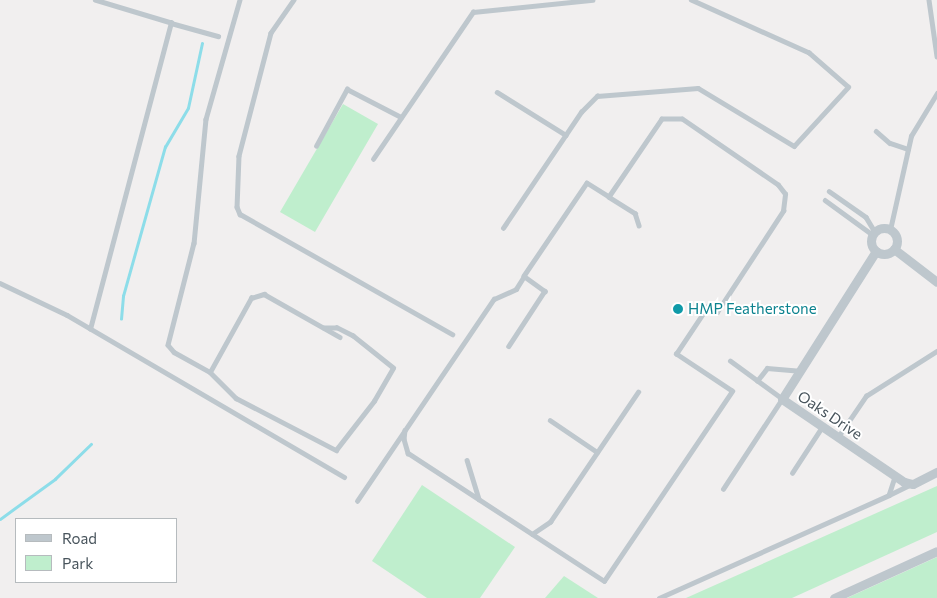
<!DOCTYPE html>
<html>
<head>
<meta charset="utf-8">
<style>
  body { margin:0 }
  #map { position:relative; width:937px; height:598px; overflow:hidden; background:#f1efef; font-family:Commissioner,sans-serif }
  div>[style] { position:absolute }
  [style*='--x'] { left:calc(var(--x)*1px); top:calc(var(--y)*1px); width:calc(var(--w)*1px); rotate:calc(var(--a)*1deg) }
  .green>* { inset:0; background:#bfeecd }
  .stream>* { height:2.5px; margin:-1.25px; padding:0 1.25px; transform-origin:1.25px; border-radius:1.25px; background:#8ddde9 }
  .service>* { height:4.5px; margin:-2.25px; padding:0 2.25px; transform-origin:2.25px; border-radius:2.25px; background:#bec7cd }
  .minor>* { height:9px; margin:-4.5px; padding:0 4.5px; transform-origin:4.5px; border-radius:4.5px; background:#bec7cd }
  .minor>.ring { margin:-4.5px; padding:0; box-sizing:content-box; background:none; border:9px solid #bec7cd; border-radius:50% }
  .dots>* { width:14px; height:14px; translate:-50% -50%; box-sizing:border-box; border:2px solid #fff; border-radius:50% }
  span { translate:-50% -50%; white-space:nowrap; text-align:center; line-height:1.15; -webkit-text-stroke:4px #fff; paint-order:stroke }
  .culture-label { font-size:15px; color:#0d838f }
  .left { translate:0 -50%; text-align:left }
  .street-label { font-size:15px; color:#48545c }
  .legend { position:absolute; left:15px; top:518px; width:162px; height:65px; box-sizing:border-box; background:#fff; border:1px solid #b6bbbe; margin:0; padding:6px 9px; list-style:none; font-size:15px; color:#48545c }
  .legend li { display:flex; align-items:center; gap:10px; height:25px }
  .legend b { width:25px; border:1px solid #b6bbbe }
</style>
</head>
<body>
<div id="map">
  <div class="green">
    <div style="clip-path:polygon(343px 104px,378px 124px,315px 232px,280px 212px)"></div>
    <div style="clip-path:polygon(422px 485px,515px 547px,480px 598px,427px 598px,372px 561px)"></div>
    <div style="clip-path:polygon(937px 486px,937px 532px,792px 598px,686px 598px)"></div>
    <div style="clip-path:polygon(937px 557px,937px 598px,847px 598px)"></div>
    <div style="clip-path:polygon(564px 576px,598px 598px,545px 598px)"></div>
  </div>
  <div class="stream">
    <div style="--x:121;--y:319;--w:23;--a:-85"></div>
    <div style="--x:123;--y:296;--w:155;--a:-74.3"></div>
    <div style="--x:165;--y:147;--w:45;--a:-59.5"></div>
    <div style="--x:188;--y:108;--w:66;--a:-77.8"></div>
    <div style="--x:0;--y:519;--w:68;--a:-36"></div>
    <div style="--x:55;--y:479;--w:50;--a:-44.2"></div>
  </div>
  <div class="service">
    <div style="--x:240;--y:0;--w:124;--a:105.9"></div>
    <div style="--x:206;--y:119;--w:125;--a:95.5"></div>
    <div style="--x:194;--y:243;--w:105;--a:104.3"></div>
    <div style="--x:168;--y:345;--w:9;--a:49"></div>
    <div style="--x:174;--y:352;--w:41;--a:29.1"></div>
    <div style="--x:210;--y:372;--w:37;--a:45"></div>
    <div style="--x:236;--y:398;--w:113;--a:27.5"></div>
    <div style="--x:336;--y:450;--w:62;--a:-52.2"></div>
    <div style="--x:374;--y:401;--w:38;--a:-60"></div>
    <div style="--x:393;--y:368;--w:51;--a:-141.3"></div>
    <div style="--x:353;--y:336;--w:18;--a:-153"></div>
    <div style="--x:337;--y:328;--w:13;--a:180"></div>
    <div style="--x:294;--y:0;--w:40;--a:124.9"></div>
    <div style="--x:271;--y:33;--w:127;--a:104.6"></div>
    <div style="--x:239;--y:156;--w:51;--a:92.2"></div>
    <div style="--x:237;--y:207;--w:8;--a:67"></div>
    <div style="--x:240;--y:214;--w:244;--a:29.5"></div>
    <div style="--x:929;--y:0;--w:57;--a:81.9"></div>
    <div style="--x:171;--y:23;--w:49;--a:15.5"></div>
    <div style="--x:497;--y:92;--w:81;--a:31.9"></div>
    <div style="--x:876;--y:131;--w:18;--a:41"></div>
    <div style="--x:890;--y:143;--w:19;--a:18"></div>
    <div style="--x:316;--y:146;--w:65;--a:-61.5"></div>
    <div style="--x:347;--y:89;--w:61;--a:27.4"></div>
    <div style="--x:373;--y:159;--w:178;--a:-55.8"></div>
    <div style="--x:473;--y:12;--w:120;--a:-5.8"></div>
    <div style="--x:829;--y:191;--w:45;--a:35.1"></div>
    <div style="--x:866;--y:217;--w:17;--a:59"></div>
    <div style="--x:609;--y:197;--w:31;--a:32"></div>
    <div style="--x:635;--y:213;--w:13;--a:72"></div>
    <div style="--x:825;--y:200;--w:59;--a:36.1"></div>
    <div style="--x:503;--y:228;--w:140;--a:-56.1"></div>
    <div style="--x:581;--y:112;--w:23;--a:-45"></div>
    <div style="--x:597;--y:96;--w:101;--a:-4.5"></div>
    <div style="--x:698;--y:88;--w:112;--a:31.1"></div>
    <div style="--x:794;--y:146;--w:80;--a:-47.5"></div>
    <div style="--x:848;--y:87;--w:52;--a:-138.9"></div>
    <div style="--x:809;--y:53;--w:129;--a:-155.8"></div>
    <div style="--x:890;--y:230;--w:96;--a:-77.4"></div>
    <div style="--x:911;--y:136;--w:50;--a:-58.8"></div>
    <div style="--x:0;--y:283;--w:74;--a:25.5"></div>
    <div style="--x:67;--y:315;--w:321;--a:30.3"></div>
    <div style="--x:90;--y:329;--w:317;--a:-75.2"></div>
    <div style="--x:171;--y:23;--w:79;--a:-163.2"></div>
    <div style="--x:210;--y:372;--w:85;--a:-61"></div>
    <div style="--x:251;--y:298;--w:14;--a:-17"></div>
    <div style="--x:264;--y:294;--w:87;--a:29.5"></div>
    <div style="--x:757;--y:381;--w:16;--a:-52"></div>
    <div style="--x:767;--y:368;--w:32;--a:5"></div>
    <div style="--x:550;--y:420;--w:57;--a:34.2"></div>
    <div style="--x:405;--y:430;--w:9;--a:96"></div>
    <div style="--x:404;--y:439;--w:15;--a:74"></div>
    <div style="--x:408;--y:453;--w:234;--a:33.1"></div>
    <div style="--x:604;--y:581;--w:229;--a:-56"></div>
    <div style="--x:732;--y:391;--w:67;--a:-146.5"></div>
    <div style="--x:676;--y:354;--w:58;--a:-56.3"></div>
    <div style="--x:708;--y:306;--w:11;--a:34"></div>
    <div style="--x:717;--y:312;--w:121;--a:-56.8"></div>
    <div style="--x:783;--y:211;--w:17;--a:-83"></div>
    <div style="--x:785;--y:194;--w:11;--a:-128"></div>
    <div style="--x:778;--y:185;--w:116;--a:-145.5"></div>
    <div style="--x:682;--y:119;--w:20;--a:180"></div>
    <div style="--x:662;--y:119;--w:94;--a:124.2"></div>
    <div style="--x:609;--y:197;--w:26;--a:-148"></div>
    <div style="--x:587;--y:183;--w:112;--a:124.1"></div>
    <div style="--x:838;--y:437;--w:50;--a:-55.7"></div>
    <div style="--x:866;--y:396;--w:84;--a:-32.4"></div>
    <div style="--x:467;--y:460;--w:41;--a:72.9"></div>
    <div style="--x:792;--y:473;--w:55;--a:-56.9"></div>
    <div style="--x:895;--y:477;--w:19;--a:108"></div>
    <div style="--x:889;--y:495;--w:25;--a:-26"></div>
    <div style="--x:723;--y:489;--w:108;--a:-56.8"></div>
    <div style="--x:782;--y:399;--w:64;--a:-143.8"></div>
    <div style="--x:357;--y:501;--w:244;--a:-55.9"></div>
    <div style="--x:494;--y:299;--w:24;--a:-24"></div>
    <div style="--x:516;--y:289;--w:15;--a:-58"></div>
    <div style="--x:524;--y:276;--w:26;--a:36"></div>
    <div style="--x:545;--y:291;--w:66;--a:123.2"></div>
    <div style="--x:532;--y:534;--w:22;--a:-34"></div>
    <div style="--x:550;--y:522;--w:157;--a:-55.9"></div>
    <div style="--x:659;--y:598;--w:252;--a:-24.1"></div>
  </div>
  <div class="minor">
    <div class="ring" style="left:871px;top:228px;width:17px;height:17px"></div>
    <div style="--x:894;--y:249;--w:54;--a:37.5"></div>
    <div style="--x:876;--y:251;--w:175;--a:122.4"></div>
    <div style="--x:782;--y:399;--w:148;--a:34.2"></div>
    <div style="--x:904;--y:482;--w:9;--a:13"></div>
    <div style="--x:913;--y:484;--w:27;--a:-27"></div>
    <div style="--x:834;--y:598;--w:113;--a:-24.5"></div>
  </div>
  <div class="dots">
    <div style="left:678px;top:309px;background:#0f9aa8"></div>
  </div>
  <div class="culture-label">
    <span class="left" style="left:688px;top:309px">HMP Featherstone</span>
  </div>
  <div class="street-label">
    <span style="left:830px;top:415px;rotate:34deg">Oaks Drive</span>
  </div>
  <ul class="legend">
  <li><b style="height:6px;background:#bec7cd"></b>Road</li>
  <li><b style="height:14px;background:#bfeecd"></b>Park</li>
  </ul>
</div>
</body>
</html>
